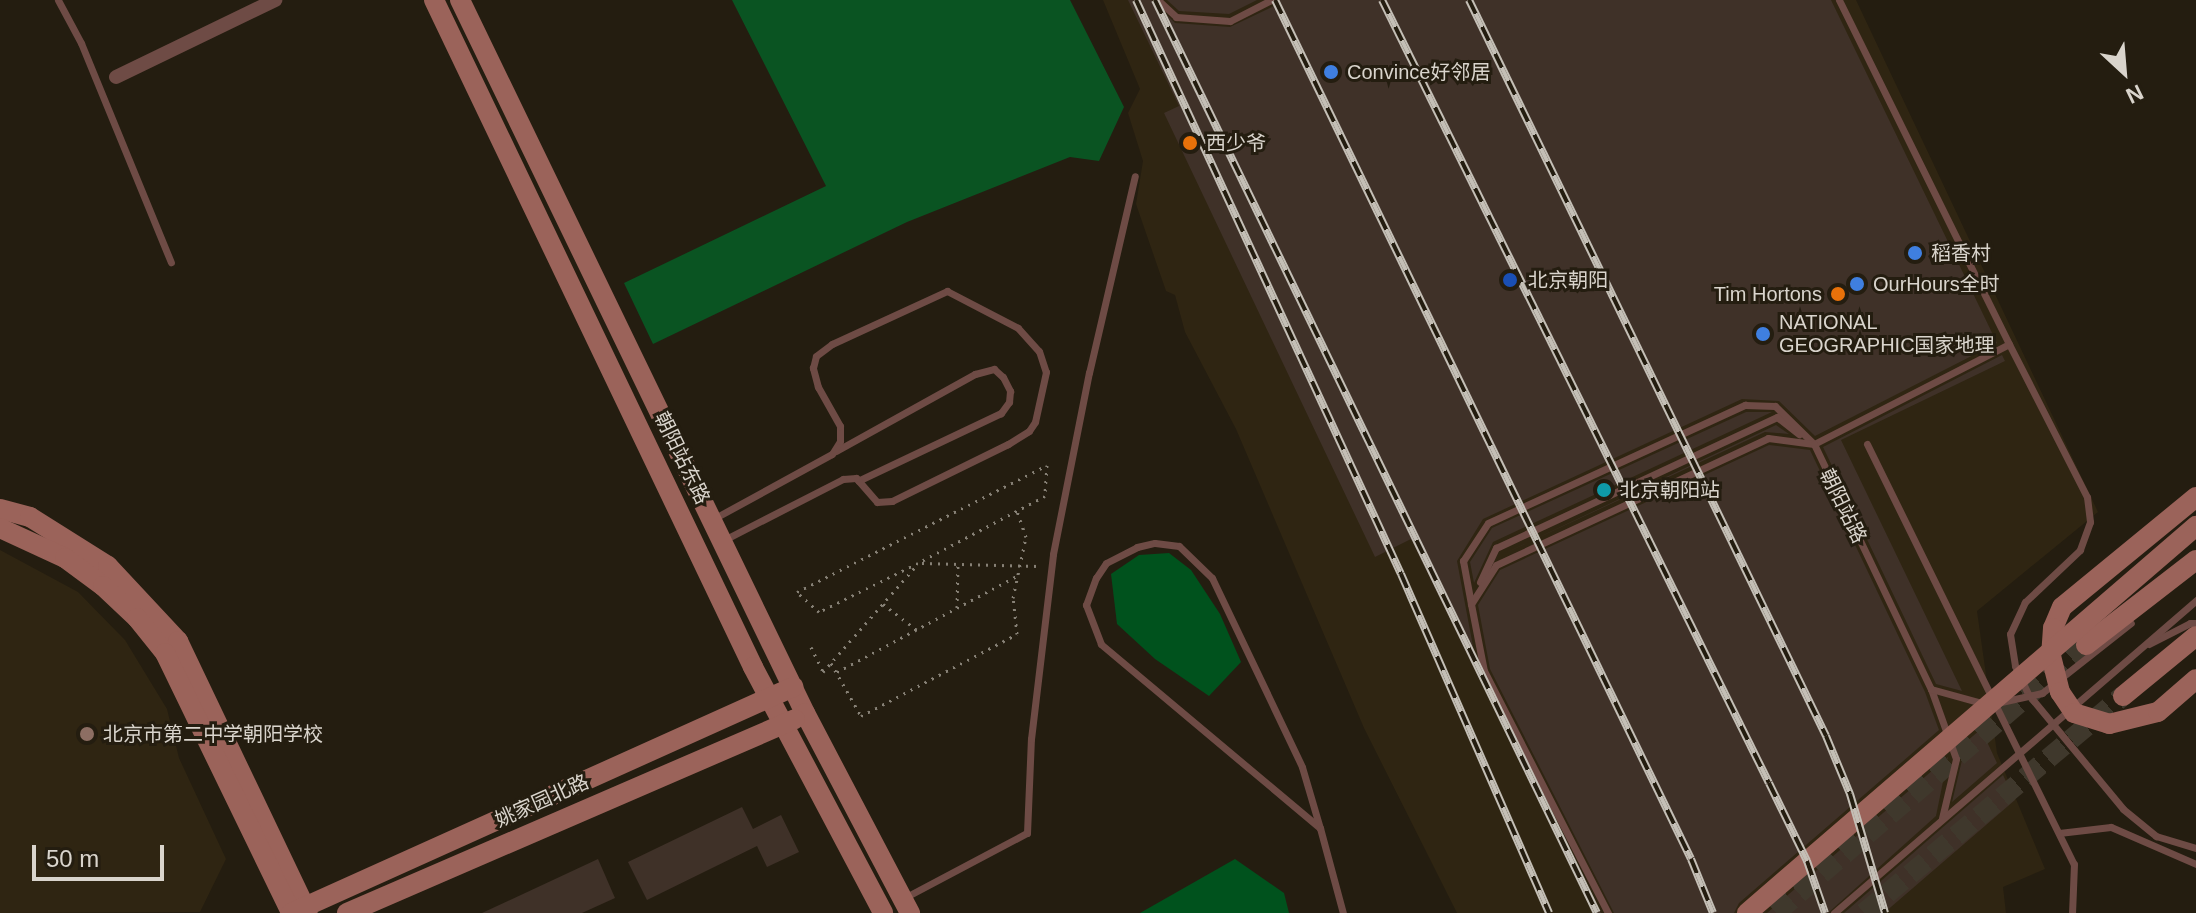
<!DOCTYPE html>
<html>
<head>
<meta charset="utf-8">
<style>
  body { margin:0 }
  #map { position:relative; width:2196px; height:913px; overflow:hidden; background:#241d10; font-family:Helvetica,"Noto Sans SC",sans-serif }
  div>[style] { position:absolute }
  [style*='--x'] { left:calc(var(--x)*1px); top:calc(var(--y)*1px); width:calc(var(--w)*1px); rotate:calc(var(--a)*1deg) }
  .built>* { inset:0; background:#2f2512 }
  .green>* { inset:0; background:#0a5422 }
  .forest>* { inset:0; background:#00521d }
  .building>* { inset:0; background:#3f3128 }
  .secondary-tunnel>* { height:20px; margin-top:-10px; transform-origin:0; background:repeating-linear-gradient(90deg,#3f382c 0 20px,transparent 0 30px) }
  .path>* { height:3px; margin-top:-1.5px; transform-origin:0; background:repeating-linear-gradient(90deg,#878176 0 2px,transparent 0 8px) }
  .lane>* { height:7px; margin:-3.5px; padding:0 3.5px; transform-origin:3.5px; border-radius:3.5px; background:#6e4b45 }
  .street>* { height:14px; margin:-7px; padding:0 7px; transform-origin:7px; border-radius:7px; background:#6e4b45 }
  .secondary>* { height:20px; margin:-10px; padding:0 10px; transform-origin:10px; border-radius:10px; background:#9b635a }
  .rail>* { height:8px; margin-top:-4px; transform-origin:0; background:repeating-linear-gradient(90deg,#241d10 0 15px,#c4bfb6 0 30px); box-sizing:border-box; border-block:2px solid #c4bfb6 }
  .dots>* { width:22px; height:22px; translate:-50% -50%; box-sizing:border-box; border:4px solid #241d10; border-radius:50% }
  span { translate:-50% -50%; white-space:nowrap; text-align:center; line-height:1.15; -webkit-text-stroke:6px #241d10; paint-order:stroke }
  .poi-label { font-size:20px; color:#d9d4cc }
  .left { translate:0 -50%; text-align:left }
  .right { translate:-100% -50%; text-align:right }
  .street-label { font-size:20px; color:#d9d4cc }
  .north { position:absolute; left:2084px; top:32px; width:80px; height:80px; -webkit-text-stroke:6px #241d10; paint-order:stroke; rotate:154deg; font-size:22px; font-weight:700; line-height:32px; text-align:center; color:#d9d4cc }
  .north::after { content:''; display:block; margin:auto; width:28px; height:36px; background:#d9d4cc; clip-path:polygon(50% 0,100% 100%,50% 72%,0 100%) }
  .scale { position:absolute; left:32px; top:845px; width:132px; height:36px; box-sizing:border-box; border:4px solid #d9d4cc; border-top:0; padding-left:10px; font-size:24px; line-height:28px; white-space:nowrap; color:#d9d4cc; -webkit-text-stroke:6px #241d10; paint-order:stroke }
</style>
</head>
<body>
<div id="map">
  <div class="built">
    <div style="clip-path:polygon(1103px 0,1856px 0,2098px 512px,1977px 611px,1997px 753px,2045px 869px,2003px 887px,2006px 913px,1457px 913px,1364px 728px,1236px 429px,1185px 332px,1175px 295px,1166px 291px,1136px 204px,1143px 161px,1128px 113px,1140px 89px)"></div>
    <div style="clip-path:polygon(0 550px,78px 592px,125px 640px,167px 709px,179px 758px,226px 859px,200px 912px,0 913px)"></div>
  </div>
  <div class="green">
    <div style="clip-path:polygon(732px 0,1070px 0,1124px 107px,1099px 161px,1070px 157px,907px 222px,653px 344px,624px 283px,826px 186px)"></div>
  </div>
  <div class="forest">
    <div style="clip-path:polygon(1169px 553px,1191px 570px,1220px 614px,1241px 662px,1209px 696px,1155px 659px,1117px 624px,1111px 574px,1139px 555px)"></div>
    <div style="clip-path:polygon(1235px 859px,1284px 893px,1289px 913px,1140px 913px)"></div>
  </div>
  <div class="building">
    <div style="clip-path:polygon(1128px 0,1152px 0,1175px 23px,1230px 27px,1274px 6px,1277px 0,1831px 0,1997px 343px,1815px 436px,1779px 401px,1742px 399px,1483px 519px,1457px 561px,1478px 673px,1601px 913px,1594px 913px,1411px 539px,1375px 557px,1164px 113px,1179px 106px)"></div>
    <div style="clip-path:polygon(1167px 0,1257px 0,1229px 14px,1179px 11px)"></div>
    <div style="clip-path:polygon(2002px 355px,2005px 361px,1841px 440px,1962px 691px,1936px 684px,1823px 447px)"></div>
    <div style="clip-path:polygon(1746px 412px,1772px 412px,1493px 542px,1474px 583px,1470px 562px,1492px 528px)"></div>
    <div style="clip-path:polygon(1776px 425px,1789px 434px,1765px 432px,1499px 556px)"></div>
    <div style="clip-path:polygon(1769px 445px,1810px 450px,1925px 692px,1939px 730px,1739px 903px,1734px 913px,1614px 913px,1490px 669px,1478px 605px,1500px 570px)"></div>
    <div style="clip-path:polygon(1981px 729px,1997px 763px,1952px 802px,1962px 760px,1959px 748px)"></div>
    <div style="clip-path:polygon(1948px 757px,1936px 816px,1828px 913px,1767px 913px)"></div>
    <div style="clip-path:polygon(2003px 775px,2015px 800px,1884px 913px,1844px 913px)"></div>
    <div style="clip-path:polygon(742px 807px,753px 829px,781px 815px,799px 852px,767px 867px,757px 846px,647px 900px,628px 862px)"></div>
    <div style="clip-path:polygon(598px 859px,615px 898px,582px 913px,482px 913px)"></div>
  </div>
  <div class="secondary-tunnel">
    <div style="--x:1776;--y:913;--w:410;--a:-40.8"></div>
    <div style="--x:1864;--y:913;--w:338;--a:-40"></div>
  </div>
  <div class="path">
    <div style="--x:1047;--y:465;--w:31;--a:94"></div>
    <div style="--x:1045;--y:496;--w:144;--a:152.2"></div>
    <div style="--x:918;--y:563;--w:110;--a:153.7"></div>
    <div style="--x:819;--y:612;--w:30;--a:-138"></div>
    <div style="--x:797;--y:592;--w:280;--a:-26.9"></div>
    <div style="--x:922;--y:563;--w:117;--a:1.5"></div>
    <div style="--x:883;--y:604;--w:43;--a:37.4"></div>
    <div style="--x:957;--y:608;--w:44;--a:-88.7"></div>
    <div style="--x:811;--y:647;--w:28;--a:64"></div>
    <div style="--x:823;--y:672;--w:141;--a:-48.7"></div>
    <div style="--x:831;--y:663;--w:61;--a:60.5"></div>
    <div style="--x:861;--y:716;--w:176;--a:-27.7"></div>
    <div style="--x:1017;--y:634;--w:36;--a:-96"></div>
    <div style="--x:1013;--y:598;--w:62;--a:-78"></div>
    <div style="--x:1026;--y:537;--w:28;--a:-109"></div>
    <div style="--x:837;--y:672;--w:204;--a:-28.1"></div>
  </div>
  <div class="lane">
    <div style="--x:58;--y:0;--w:49;--a:61.9"></div>
    <div style="--x:81;--y:43;--w:237;--a:67.7"></div>
    <div style="--x:1158;--y:0;--w:25;--a:43"></div>
    <div style="--x:1176;--y:17;--w:54;--a:4.2"></div>
    <div style="--x:1230;--y:21;--w:46;--a:-27.1"></div>
    <div style="--x:1839;--y:0;--w:384;--a:63.7"></div>
    <div style="--x:1814;--y:444;--w:219;--a:-27.1"></div>
    <div style="--x:2009;--y:344;--w:172;--a:63"></div>
    <div style="--x:2087;--y:497;--w:25;--a:83"></div>
    <div style="--x:2090;--y:522;--w:30;--a:110"></div>
    <div style="--x:2080;--y:550;--w:76;--a:136.6"></div>
    <div style="--x:2025;--y:602;--w:35;--a:115"></div>
    <div style="--x:2010;--y:634;--w:32;--a:81"></div>
    <div style="--x:2015;--y:666;--w:31;--a:65"></div>
    <div style="--x:2028;--y:694;--w:149;--a:50.4"></div>
    <div style="--x:2123;--y:809;--w:43;--a:39.3"></div>
    <div style="--x:2156;--y:836;--w:42;--a:16.7"></div>
    <div style="--x:1867;--y:444;--w:468;--a:63.8"></div>
    <div style="--x:2074;--y:864;--w:49;--a:92.3"></div>
    <div style="--x:836;--y:451;--w:159;--a:-29"></div>
    <div style="--x:975;--y:374;--w:20;--a:-15"></div>
    <div style="--x:994;--y:369;--w:12;--a:42"></div>
    <div style="--x:1003;--y:377;--w:16;--a:63"></div>
    <div style="--x:1010;--y:391;--w:11;--a:95"></div>
    <div style="--x:1009;--y:402;--w:14;--a:126"></div>
    <div style="--x:1001;--y:413;--w:158;--a:154.6"></div>
    <div style="--x:715;--y:518;--w:133;--a:-28.7"></div>
    <div style="--x:832;--y:454;--w:15;--a:-58"></div>
    <div style="--x:840;--y:441;--w:15;--a:-90"></div>
    <div style="--x:840;--y:426;--w:45;--a:-119.4"></div>
    <div style="--x:818;--y:387;--w:20;--a:-105"></div>
    <div style="--x:813;--y:368;--w:12;--a:-76"></div>
    <div style="--x:816;--y:356;--w:20;--a:-37"></div>
    <div style="--x:832;--y:344;--w:127;--a:-24.7"></div>
    <div style="--x:947;--y:291;--w:80;--a:27.5"></div>
    <div style="--x:1018;--y:328;--w:31;--a:48"></div>
    <div style="--x:1039;--y:351;--w:22;--a:72"></div>
    <div style="--x:1046;--y:372;--w:51;--a:102.4"></div>
    <div style="--x:1035;--y:422;--w:11;--a:124"></div>
    <div style="--x:1029;--y:431;--w:25;--a:148"></div>
    <div style="--x:1008;--y:444;--w:129;--a:153.8"></div>
    <div style="--x:892;--y:501;--w:15;--a:176"></div>
    <div style="--x:877;--y:502;--w:32;--a:-131"></div>
    <div style="--x:856;--y:478;--w:13;--a:176"></div>
    <div style="--x:843;--y:479;--w:134;--a:152.9"></div>
    <div style="--x:1480;--y:582;--w:38;--a:-65"></div>
    <div style="--x:1496;--y:548;--w:310;--a:-25"></div>
    <div style="--x:1777;--y:417;--w:28;--a:38"></div>
    <div style="--x:1471;--y:604;--w:44;--a:-100.5"></div>
    <div style="--x:1463;--y:561;--w:45;--a:-56.7"></div>
    <div style="--x:1488;--y:523;--w:283;--a:-24.7"></div>
    <div style="--x:1745;--y:405;--w:30;--a:2"></div>
    <div style="--x:1775;--y:406;--w:54;--a:44.3"></div>
    <div style="--x:2149;--y:644;--w:46;--a:-27.1"></div>
    <div style="--x:2190;--y:623;--w:6;--a:0"></div>
    <div style="--x:1931;--y:689;--w:74;--a:70.3"></div>
    <div style="--x:1956;--y:759;--w:61;--a:103.3"></div>
    <div style="--x:2001;--y:702;--w:42;--a:-12.4"></div>
    <div style="--x:2042;--y:693;--w:113;--a:-38.2"></div>
    <div style="--x:1320;--y:828;--w:286;--a:-140"></div>
    <div style="--x:1101;--y:644;--w:42;--a:-111"></div>
    <div style="--x:1086;--y:605;--w:29;--a:-70"></div>
    <div style="--x:1096;--y:578;--w:18;--a:-56"></div>
    <div style="--x:1106;--y:563;--w:35;--a:-27"></div>
    <div style="--x:1137;--y:547;--w:18;--a:-13"></div>
    <div style="--x:1155;--y:543;--w:24;--a:7"></div>
    <div style="--x:1179;--y:546;--w:46;--a:44.1"></div>
    <div style="--x:1212;--y:578;--w:209;--a:64.5"></div>
    <div style="--x:1302;--y:767;--w:64;--a:73.6"></div>
    <div style="--x:1320;--y:828;--w:88;--a:74.9"></div>
    <div style="--x:2059;--y:833;--w:52;--a:-6.6"></div>
    <div style="--x:2111;--y:827;--w:93;--a:23.5"></div>
    <div style="--x:904;--y:898;--w:139;--a:-27.9"></div>
    <div style="--x:1027;--y:833;--w:94;--a:-87.6"></div>
    <div style="--x:1031;--y:739;--w:186;--a:-83.2"></div>
    <div style="--x:1053;--y:554;--w:185;--a:-78.8"></div>
    <div style="--x:1089;--y:373;--w:202;--a:-76.9"></div>
    <div style="--x:1608;--y:913;--w:272;--a:-117.1"></div>
    <div style="--x:1484;--y:671;--w:68;--a:-101"></div>
    <div style="--x:1471;--y:604;--w:46;--a:-57.3"></div>
    <div style="--x:1496;--y:565;--w:300;--a:-25"></div>
    <div style="--x:1768;--y:438;--w:46;--a:7.4"></div>
    <div style="--x:1814;--y:444;--w:272;--a:64.5"></div>
    <div style="--x:1931;--y:689;--w:56;--a:15.5"></div>
    <div style="--x:1834;--y:913;--w:479;--a:-40.8"></div>
  </div>
  <div class="street">
    <div style="--x:116;--y:77;--w:177;--a:-25.8"></div>
  </div>
  <div class="secondary">
    <div style="--x:434;--y:0;--w:739;--a:64.44"></div>
    <div style="--x:753;--y:667;--w:278;--a:62.1"></div>
    <div style="--x:460;--y:0;--w:792;--a:64.18"></div>
    <div style="--x:805;--y:713;--w:226;--a:62.3"></div>
    <div style="--x:2196;--y:497;--w:173;--a:140.6"></div>
    <div style="--x:2062;--y:607;--w:23;--a:113"></div>
    <div style="--x:2053;--y:628;--w:28;--a:94"></div>
    <div style="--x:2051;--y:656;--w:37;--a:76"></div>
    <div style="--x:2060;--y:692;--w:25;--a:56"></div>
    <div style="--x:2074;--y:713;--w:37;--a:17"></div>
    <div style="--x:2109;--y:724;--w:50;--a:-13.8"></div>
    <div style="--x:2158;--y:712;--w:50;--a:-41"></div>
    <div style="--x:0;--y:509;--w:31;--a:15"></div>
    <div style="--x:30;--y:517;--w:92;--a:32.1"></div>
    <div style="--x:108;--y:566;--w:103;--a:47"></div>
    <div style="--x:178;--y:641;--w:301;--a:64.5"></div>
    <div style="--x:0;--y:528;--w:72;--a:24.8"></div>
    <div style="--x:65;--y:558;--w:47;--a:36.4"></div>
    <div style="--x:103;--y:586;--w:47;--a:43.3"></div>
    <div style="--x:137;--y:618;--w:45;--a:51.3"></div>
    <div style="--x:165;--y:653;--w:289;--a:64.1"></div>
    <div style="--x:291;--y:913;--w:551;--a:-24.24"></div>
    <div style="--x:2086;--y:645;--w:139;--a:-37.7"></div>
    <div style="--x:2123;--y:696;--w:94;--a:-39.4"></div>
    <div style="--x:347;--y:913;--w:488;--a:-23.4"></div>
    <div style="--x:1747;--y:913;--w:593;--a:-40.76"></div>
  </div>
  <div class="rail">
    <div style="--x:1136;--y:0;--w:632;--a:65.22"></div>
    <div style="--x:1401;--y:574;--w:370;--a:66.4"></div>
    <div style="--x:1155;--y:0;--w:1014;--a:64.17"></div>
    <div style="--x:1275;--y:0;--w:954;--a:64.16"></div>
    <div style="--x:1691;--y:859;--w:58;--a:67.8"></div>
    <div style="--x:1382;--y:0;--w:873;--a:63.7"></div>
    <div style="--x:1769;--y:783;--w:87;--a:64"></div>
    <div style="--x:1807;--y:861;--w:55;--a:70.9"></div>
    <div style="--x:1469;--y:0;--w:818;--a:64.12"></div>
    <div style="--x:1826;--y:736;--w:63;--a:67.5"></div>
    <div style="--x:1850;--y:794;--w:124;--a:73.6"></div>
  </div>
  <div class="dots">
    <div style="left:1331px;top:72px;background:#3f7fe0"></div>
    <div style="left:1190px;top:143px;background:#e8710a"></div>
    <div style="left:1915px;top:253px;background:#3f7fe0"></div>
    <div style="left:1510px;top:280px;background:#1a4fb4"></div>
    <div style="left:1857px;top:284px;background:#3f7fe0"></div>
    <div style="left:1838px;top:294px;background:#e8710a"></div>
    <div style="left:1763px;top:334px;background:#3f7fe0"></div>
    <div style="left:1604px;top:490px;background:#0f9aa8"></div>
    <div style="left:87px;top:734px;background:#8d6e63"></div>
  </div>
  <div class="poi-label">
    <span class="left" style="left:1347px;top:72px">Convince好邻居</span>
    <span class="left" style="left:1206px;top:143px">西少爷</span>
    <span class="left" style="left:1931px;top:253px">稻香村</span>
    <span class="left" style="left:1528px;top:280px">北京朝阳</span>
    <span class="left" style="left:1873px;top:284px">OurHours全时</span>
    <span class="right" style="left:1822px;top:294px">Tim Hortons</span>
    <span class="left" style="left:1779px;top:334px">NATIONAL<br>GEOGRAPHIC国家地理</span>
    <span class="left" style="left:1620px;top:490px">北京朝阳站</span>
    <span class="left" style="left:103px;top:734px">北京市第二中学朝阳学校</span>
  </div>
  <div class="street-label">
    <span style="left:682px;top:458px;rotate:64deg">朝阳站东路</span>
    <span style="left:1843px;top:506px;rotate:64deg">朝阳站路</span>
    <span style="left:542px;top:801px;rotate:-24deg">姚家园北路</span>
  </div>
  <div class="north">N</div>
  <div class="scale">50 m</div>
</div>
</body>
</html>
